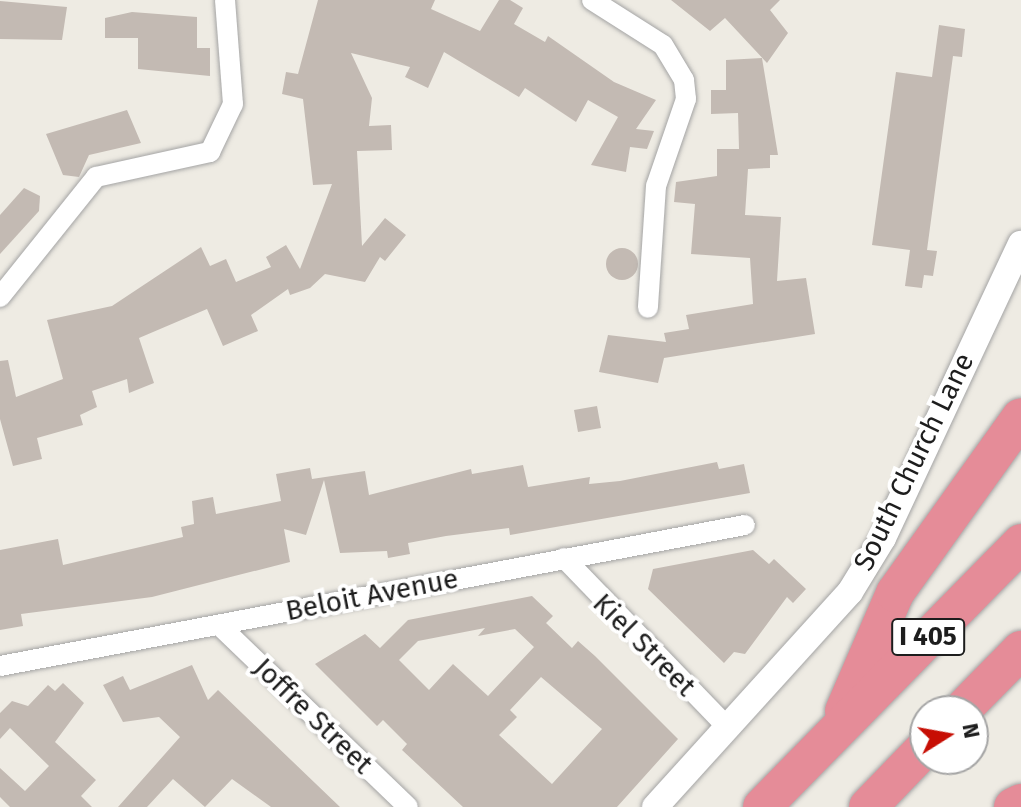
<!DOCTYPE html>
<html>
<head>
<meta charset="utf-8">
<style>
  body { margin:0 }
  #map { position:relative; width:1021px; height:807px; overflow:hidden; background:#eeebe3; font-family:"Fira Sans",sans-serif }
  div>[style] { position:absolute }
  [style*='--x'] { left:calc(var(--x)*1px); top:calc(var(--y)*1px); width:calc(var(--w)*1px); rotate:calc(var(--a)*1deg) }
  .building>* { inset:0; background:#c3bab3 }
  .round { border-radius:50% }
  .roads { filter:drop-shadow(0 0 2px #a4a4a4) drop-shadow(0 0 2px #a4a4a4) }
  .minor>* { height:20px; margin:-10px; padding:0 10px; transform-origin:10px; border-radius:10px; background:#fff }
  .tertiary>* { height:26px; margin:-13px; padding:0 13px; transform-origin:13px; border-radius:13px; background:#fff }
  .motorway>* { height:38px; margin:-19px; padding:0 19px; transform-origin:19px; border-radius:19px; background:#e58c98 }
  span { translate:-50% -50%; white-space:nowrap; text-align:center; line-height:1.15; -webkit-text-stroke:8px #fff; paint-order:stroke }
  .shield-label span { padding:2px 6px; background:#fff; border:2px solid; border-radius:6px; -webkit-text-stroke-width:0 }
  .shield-label { font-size:26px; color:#1d1d1d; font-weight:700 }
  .street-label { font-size:28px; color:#1d1d1d }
  .north { position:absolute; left:909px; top:695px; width:80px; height:80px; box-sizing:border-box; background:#fff; border:2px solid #a5a5a5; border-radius:50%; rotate:79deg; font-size:22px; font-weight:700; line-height:32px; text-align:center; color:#1d1d1d }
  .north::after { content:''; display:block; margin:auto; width:28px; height:36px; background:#c70e04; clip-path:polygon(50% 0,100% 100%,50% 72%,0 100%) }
</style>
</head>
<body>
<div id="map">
  <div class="building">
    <div style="clip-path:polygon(318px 0,435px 0,431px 9px,480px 31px,499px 0,510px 0,523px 8px,514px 24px,545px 42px,548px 36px,614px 82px,656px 100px,636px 129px,654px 131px,647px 149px,630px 147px,626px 172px,591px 165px,618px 117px,588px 100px,576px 122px,525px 88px,519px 97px,444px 52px,428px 88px,405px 77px,410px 67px,351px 53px,372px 98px,369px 126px,391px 125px,392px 150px,357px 151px,362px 246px,385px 218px,406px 235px,385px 261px,380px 257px,365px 282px,325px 274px,310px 288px,290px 295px,288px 289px,251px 315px,258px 331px,223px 346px,207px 309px,139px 338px,154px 383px,129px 393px,127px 379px,92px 391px,97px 407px,80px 415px,83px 425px,37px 438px,42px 459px,13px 466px,0 419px,0 361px,8px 360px,16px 397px,63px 379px,47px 320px,112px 306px,201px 247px,210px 266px,226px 259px,236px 282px,271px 267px,266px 257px,286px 245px,300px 269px,332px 184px,313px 185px,303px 99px,282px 94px,286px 72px,298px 74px)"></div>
    <div style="clip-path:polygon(671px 0,780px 0,770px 10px,788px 33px,767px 63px,725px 18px,710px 31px)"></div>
    <div style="clip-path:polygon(0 1px,67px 7px,62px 40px,0 39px)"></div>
    <div style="clip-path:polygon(132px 12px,197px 17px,197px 48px,210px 48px,210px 76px,138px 69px,138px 38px,105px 38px,105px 18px)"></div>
    <div style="clip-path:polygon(939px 25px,965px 29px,962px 57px,953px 56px,927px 250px,937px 251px,933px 276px,924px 275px,922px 288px,905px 286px,910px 250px,872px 245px,896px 72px,932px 77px)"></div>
    <div style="clip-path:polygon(762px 58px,778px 155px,770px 155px,770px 168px,748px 169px,745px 215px,781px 217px,777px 281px,806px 278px,815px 334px,664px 358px,658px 383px,599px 372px,608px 335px,666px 342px,664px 333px,689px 329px,686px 315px,753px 304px,750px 258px,691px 254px,695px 204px,674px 202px,676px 182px,717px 176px,717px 149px,739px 149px,738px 113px,711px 114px,711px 90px,726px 90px,726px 60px)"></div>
    <div style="clip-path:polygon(127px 110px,141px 143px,89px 155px,79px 177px,63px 175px,46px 134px)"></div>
    <div style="clip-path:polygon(24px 188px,40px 196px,39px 211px,0 254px,0 215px)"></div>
    <div class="round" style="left:606px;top:248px;width:32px;height:32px"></div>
    <div style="clip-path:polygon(597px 406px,601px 428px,578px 432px,574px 410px)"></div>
    <div style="clip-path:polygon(717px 462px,719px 469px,744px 464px,750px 493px,510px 535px,509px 528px,446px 536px,408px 543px,410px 554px,388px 558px,387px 551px,340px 553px,324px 480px,306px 535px,284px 529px,290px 562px,152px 597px,21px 614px,23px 626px,0 630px,0 550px,58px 539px,63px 565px,183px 537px,181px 527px,194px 524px,192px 501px,213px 497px,216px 514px,281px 501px,276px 474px,310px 468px,312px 479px,365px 471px,369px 495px,471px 469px,472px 474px,523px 465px,528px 487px,590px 477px,589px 484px,620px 481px)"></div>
    <div style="clip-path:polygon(753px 550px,769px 564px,774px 559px,806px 589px,793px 603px,787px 597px,745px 654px,734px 652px,724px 663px,648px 589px,653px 569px)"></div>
    <div style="clip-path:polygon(evenodd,532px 596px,553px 616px,546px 623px,572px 648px,578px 641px,595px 656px,678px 739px,617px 807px,463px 807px,402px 750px,407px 744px,383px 720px,377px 726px,315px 664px,365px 634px,380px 648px,408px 620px,532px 596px,485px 628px,478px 636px,515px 629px,534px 647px,488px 696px,453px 664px,429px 690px,399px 660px,418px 641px,485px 628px,532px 596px,541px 677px,602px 729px,552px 784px,499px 735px,517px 717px,510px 710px,541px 677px)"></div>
    <div style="clip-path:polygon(192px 665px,208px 700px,218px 690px,340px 807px,271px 807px,232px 779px,205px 807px,173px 779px,147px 807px,118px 807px,180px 737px,159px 717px,123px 722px,103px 685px,123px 676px,130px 690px)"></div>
    <div style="clip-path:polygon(63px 683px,84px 703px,55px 742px,96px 780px,81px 796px,92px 807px,10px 807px,0 797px,0 768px,25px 791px,49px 766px,10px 728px,0 739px,0 713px,12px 701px,28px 706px,48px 685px,55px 691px)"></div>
  </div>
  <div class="roads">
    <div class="minor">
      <div style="--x:592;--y:0;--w:84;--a:32.4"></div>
      <div style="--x:663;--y:45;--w:41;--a:59"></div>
      <div style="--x:684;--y:80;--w:19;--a:84"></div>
      <div style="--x:686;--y:99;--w:92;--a:109"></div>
      <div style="--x:656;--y:186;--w:122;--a:93.8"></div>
      <div style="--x:0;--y:297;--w:154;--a:-51.3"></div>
      <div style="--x:96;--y:177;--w:117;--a:-12.4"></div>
      <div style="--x:210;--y:152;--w:53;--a:-64.4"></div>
      <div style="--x:233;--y:104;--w:104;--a:-94.4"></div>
      <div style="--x:564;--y:558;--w:236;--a:46"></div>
      <div style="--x:219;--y:625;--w:262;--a:43.9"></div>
      <div style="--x:0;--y:666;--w:758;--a:-10.72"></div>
    </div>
    <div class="tertiary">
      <div style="--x:655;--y:807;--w:290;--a:-47.8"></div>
      <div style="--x:850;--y:592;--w:63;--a:-58.6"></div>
      <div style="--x:883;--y:538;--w:325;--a:-64.9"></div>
    </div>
    <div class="motorway">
      <div style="--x:844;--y:711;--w:129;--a:-66.6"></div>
      <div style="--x:895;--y:593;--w:216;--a:-54.4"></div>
      <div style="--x:961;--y:711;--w:86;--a:-45.5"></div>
      <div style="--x:762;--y:807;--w:370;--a:-45.5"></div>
      <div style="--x:868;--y:807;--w:82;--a:-46"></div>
      <div style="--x:1013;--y:807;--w:9;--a:-27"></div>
    </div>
  </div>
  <div class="shield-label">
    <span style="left:928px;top:637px">I 405</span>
  </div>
  <div class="street-label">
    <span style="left:914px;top:462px;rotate:-64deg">South Church Lane</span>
    <span style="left:372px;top:595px;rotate:-11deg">Beloit Avenue</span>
    <span style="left:644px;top:645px;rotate:45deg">Kiel Street</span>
    <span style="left:313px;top:716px;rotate:44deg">Joffre Street</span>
  </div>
  <div class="north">N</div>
</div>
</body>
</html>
